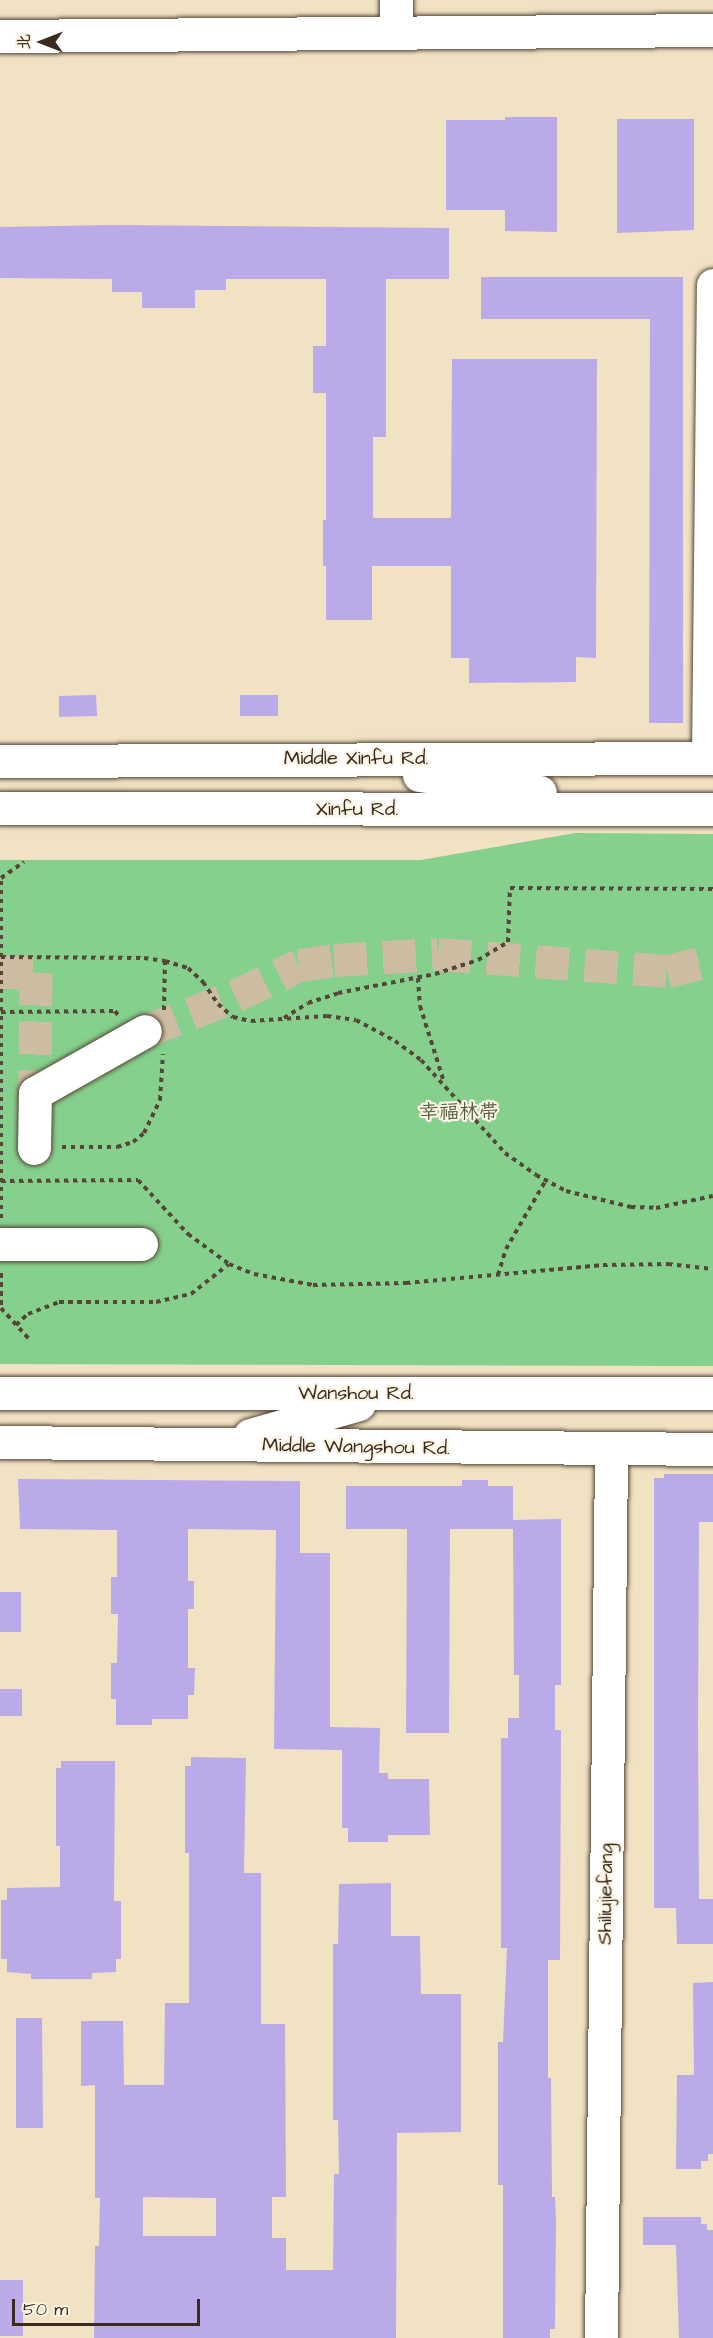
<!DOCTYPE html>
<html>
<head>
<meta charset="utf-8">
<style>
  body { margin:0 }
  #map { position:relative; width:713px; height:2338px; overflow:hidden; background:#f0e2c3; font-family:"Architects Daughter","LXGW WenKai TC",sans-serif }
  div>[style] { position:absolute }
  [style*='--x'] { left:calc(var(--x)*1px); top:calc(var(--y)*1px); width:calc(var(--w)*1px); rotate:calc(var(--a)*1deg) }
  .green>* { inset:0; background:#85d08d }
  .building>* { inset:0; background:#baaae7 }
  .minor-tunnel>* { height:33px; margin-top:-16.5px; transform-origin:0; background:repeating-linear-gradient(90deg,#ccbda2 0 33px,transparent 0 49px) }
  .path>* { height:4px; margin-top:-2px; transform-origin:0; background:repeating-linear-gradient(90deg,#564637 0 4.5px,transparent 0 9px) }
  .roads { filter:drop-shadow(0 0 2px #564637) drop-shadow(0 0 2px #564637) }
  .minor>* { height:33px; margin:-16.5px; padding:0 16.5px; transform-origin:16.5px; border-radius:16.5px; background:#fff }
  .major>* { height:33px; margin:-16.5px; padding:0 16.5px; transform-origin:16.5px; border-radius:16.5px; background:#fff }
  span { translate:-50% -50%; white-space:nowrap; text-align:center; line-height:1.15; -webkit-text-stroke:4.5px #fcf5e5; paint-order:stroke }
  .street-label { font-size:20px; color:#3b2a1e }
  .park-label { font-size:20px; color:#515c3f }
  .north { position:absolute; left:12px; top:12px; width:60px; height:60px; -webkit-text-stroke:4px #fcf5e5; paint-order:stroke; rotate:270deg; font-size:16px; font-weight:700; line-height:24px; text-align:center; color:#3b2a1e }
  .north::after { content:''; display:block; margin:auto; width:21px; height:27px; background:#3b2a1e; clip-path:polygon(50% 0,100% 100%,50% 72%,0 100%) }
  .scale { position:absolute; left:12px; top:2299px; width:188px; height:27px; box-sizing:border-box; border:3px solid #3b2a1e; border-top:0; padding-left:8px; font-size:18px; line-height:21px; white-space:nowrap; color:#3b2a1e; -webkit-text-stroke:4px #fcf5e5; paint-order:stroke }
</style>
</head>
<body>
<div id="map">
  <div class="green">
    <div style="clip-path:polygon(575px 833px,713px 834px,713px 1366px,0 1364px,0 860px,421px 860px)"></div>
  </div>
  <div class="building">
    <div style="clip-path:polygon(505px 117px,557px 117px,557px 232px,505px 231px,505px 210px,446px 210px,446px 120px,505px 120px)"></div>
    <div style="clip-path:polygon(617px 119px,694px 119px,694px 230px,617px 233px)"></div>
    <div style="clip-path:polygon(112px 225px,449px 228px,449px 279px,386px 279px,386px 437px,373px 437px,373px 518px,451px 518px,452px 359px,597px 359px,596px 658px,576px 657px,576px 682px,469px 683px,469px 658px,451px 658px,451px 566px,372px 566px,372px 620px,326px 620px,326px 566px,323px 566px,323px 520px,326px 520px,326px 393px,313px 393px,313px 346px,326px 346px,326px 279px,226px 279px,226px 290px,195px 290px,195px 308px,142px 308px,142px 292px,112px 292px,112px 279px,0 278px,0 227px)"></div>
    <div style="clip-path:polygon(481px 277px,683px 277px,683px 723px,649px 723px,650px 319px,481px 319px)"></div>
    <div style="clip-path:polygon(96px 695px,97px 716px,59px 717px,59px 696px)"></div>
    <div style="clip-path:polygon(240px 695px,278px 695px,278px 716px,240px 716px)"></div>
    <div style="clip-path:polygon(664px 1474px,713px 1474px,713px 1522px,699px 1522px,698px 1727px,699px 1899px,713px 1899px,713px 1944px,677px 1944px,676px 1908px,654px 1908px,654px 1478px,664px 1478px)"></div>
    <div style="clip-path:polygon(18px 1479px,300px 1481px,300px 1553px,330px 1553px,330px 1727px,380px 1728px,379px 1773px,388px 1773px,388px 1779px,429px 1779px,430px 1835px,388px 1835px,388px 1842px,348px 1842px,348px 1828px,342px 1828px,342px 1750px,274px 1749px,276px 1530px,188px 1529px,188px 1581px,194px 1581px,194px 1609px,188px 1609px,188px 1668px,195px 1668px,194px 1695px,188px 1695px,188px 1719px,152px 1719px,152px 1725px,116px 1725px,116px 1699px,111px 1699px,111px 1663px,117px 1663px,118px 1614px,111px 1614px,111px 1577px,117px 1577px,117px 1530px,20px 1529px)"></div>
    <div style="clip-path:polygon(462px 1480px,488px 1480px,488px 1486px,513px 1486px,513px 1520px,561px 1519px,561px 1685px,555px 1685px,555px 1730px,561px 1730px,560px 1960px,548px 1960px,548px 2078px,551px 2078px,552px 2197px,555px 2197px,556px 2221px,555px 2329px,550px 2329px,550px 2338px,503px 2338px,503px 2185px,498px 2185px,498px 2042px,503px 2042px,507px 1948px,501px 1948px,501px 1738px,508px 1738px,508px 1718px,519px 1718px,519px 1675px,514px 1675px,513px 1529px,450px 1529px,449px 1733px,406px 1733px,407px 1529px,346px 1529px,346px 1486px,462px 1486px)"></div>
    <div style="clip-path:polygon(0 1592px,21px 1592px,21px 1632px,0 1632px)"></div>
    <div style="clip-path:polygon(0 1689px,22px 1689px,22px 1716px,0 1716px)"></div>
    <div style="clip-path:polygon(evenodd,191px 1757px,246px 1758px,244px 1873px,261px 1873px,261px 2024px,285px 2024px,286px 2197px,272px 2197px,272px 2238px,286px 2238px,286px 2270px,333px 2270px,334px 2174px,339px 2174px,338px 2120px,333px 2120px,333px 1944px,338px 1944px,339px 1884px,391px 1883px,391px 1936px,420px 1936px,421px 1994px,461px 1994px,461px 2132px,397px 2133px,396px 2338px,94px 2338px,95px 2246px,99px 2246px,100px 2198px,95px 2198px,95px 2085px,81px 2086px,81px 2021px,123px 2021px,124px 2085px,164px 2085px,165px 2003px,189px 2003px,189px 1853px,185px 1853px,185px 1766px,191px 1766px,191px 1757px,143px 2197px,216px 2198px,216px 2236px,143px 2236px,143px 2197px)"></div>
    <div style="clip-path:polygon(61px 1761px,115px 1761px,114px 1901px,121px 1901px,121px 1959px,116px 1959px,116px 1972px,92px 1973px,92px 1979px,31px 1979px,31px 1974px,7px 1972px,7px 1959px,1px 1959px,1px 1900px,7px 1900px,7px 1888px,60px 1887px,60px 1846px,56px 1846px,56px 1768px,61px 1768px)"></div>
    <div style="clip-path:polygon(713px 1982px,713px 2154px,708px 2154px,708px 2161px,701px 2161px,701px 2169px,676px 2169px,677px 2075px,694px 2075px,693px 1983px)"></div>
    <div style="clip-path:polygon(16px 2018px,42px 2018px,43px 2128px,16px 2128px)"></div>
    <div style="clip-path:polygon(643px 2217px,701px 2217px,701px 2224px,707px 2224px,707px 2230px,713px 2230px,713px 2338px,679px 2338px,676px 2245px,643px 2245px)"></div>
    <div style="clip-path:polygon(0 2280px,23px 2280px,23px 2336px,0 2336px)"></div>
  </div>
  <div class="minor-tunnel">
    <div style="--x:0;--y:972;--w:36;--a:0"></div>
    <div style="--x:36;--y:972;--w:121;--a:90.5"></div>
    <div style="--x:145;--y:1031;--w:97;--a:-21.3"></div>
    <div style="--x:235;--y:996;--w:71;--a:-25.8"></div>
    <div style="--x:299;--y:965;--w:35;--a:-8"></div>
    <div style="--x:334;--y:960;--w:104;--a:-3.3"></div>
    <div style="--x:438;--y:954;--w:230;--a:4.2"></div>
    <div style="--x:667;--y:971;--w:47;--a:-13.4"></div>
  </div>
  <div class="path">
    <div style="--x:1;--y:957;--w:143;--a:0.4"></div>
    <div style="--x:144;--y:958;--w:21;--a:8"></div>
    <div style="--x:165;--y:961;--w:24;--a:17"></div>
    <div style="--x:188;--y:968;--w:21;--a:43"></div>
    <div style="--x:203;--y:982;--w:27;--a:56"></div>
    <div style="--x:218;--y:1004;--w:20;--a:41"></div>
    <div style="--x:233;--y:1017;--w:18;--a:13"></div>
    <div style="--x:251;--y:1021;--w:76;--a:-3.8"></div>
    <div style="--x:327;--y:1016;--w:29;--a:8"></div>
    <div style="--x:356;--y:1020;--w:44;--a:28.3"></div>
    <div style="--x:395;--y:1041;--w:32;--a:36"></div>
    <div style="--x:421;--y:1060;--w:125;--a:47.9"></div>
    <div style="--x:505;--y:1153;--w:38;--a:35"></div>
    <div style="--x:536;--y:1175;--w:34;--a:28"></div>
    <div style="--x:566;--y:1191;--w:67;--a:13.8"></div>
    <div style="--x:631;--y:1207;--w:25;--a:2"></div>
    <div style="--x:656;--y:1208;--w:58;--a:-11.9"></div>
    <div style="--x:418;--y:978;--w:28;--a:86"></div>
    <div style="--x:420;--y:1006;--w:77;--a:72.5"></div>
    <div style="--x:164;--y:1010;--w:49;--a:-88.8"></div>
    <div style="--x:1;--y:1012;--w:114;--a:-0.5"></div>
    <div style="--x:115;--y:1011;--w:5;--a:53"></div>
    <div style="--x:284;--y:1018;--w:28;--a:-32"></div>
    <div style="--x:308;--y:1003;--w:32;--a:-18"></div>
    <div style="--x:338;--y:993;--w:99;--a:-11.1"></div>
    <div style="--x:435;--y:974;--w:45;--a:-18"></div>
    <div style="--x:478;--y:960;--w:35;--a:-31"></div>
    <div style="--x:508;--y:942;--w:54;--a:-87.9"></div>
    <div style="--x:510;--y:888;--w:203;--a:0.3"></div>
    <div style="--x:62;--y:1147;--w:55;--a:0"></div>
    <div style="--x:117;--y:1147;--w:17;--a:-17"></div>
    <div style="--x:133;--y:1142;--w:14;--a:-39"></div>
    <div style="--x:144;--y:1133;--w:37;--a:-64"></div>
    <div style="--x:160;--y:1100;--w:46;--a:-86.3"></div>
    <div style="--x:1;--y:1181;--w:137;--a:-0.4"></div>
    <div style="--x:138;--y:1180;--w:74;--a:47.2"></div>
    <div style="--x:188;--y:1234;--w:51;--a:36.2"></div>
    <div style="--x:229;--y:1264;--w:27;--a:22"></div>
    <div style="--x:254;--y:1274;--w:60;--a:10.6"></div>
    <div style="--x:313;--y:1285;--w:93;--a:-1.2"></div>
    <div style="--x:406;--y:1283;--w:198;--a:-5.2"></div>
    <div style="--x:603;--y:1265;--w:65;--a:-0.9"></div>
    <div style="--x:668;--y:1264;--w:45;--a:6.3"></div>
    <div style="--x:1;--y:1218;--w:340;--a:-90"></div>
    <div style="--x:1;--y:878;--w:28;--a:-35"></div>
    <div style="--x:1;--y:1273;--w:35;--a:90"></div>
    <div style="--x:1;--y:1308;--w:42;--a:47.9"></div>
    <div style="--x:498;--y:1275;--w:27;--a:-73"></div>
    <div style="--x:506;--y:1249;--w:80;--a:-59.9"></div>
    <div style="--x:16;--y:1325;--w:16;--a:-43"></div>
    <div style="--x:28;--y:1314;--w:33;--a:-21"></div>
    <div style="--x:59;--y:1302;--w:97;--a:0"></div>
    <div style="--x:156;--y:1302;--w:36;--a:-13"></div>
    <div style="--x:191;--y:1294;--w:48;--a:-38.3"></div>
  </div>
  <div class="roads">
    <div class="minor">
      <div style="--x:396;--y:33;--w:33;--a:-90"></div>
      <div style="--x:0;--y:36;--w:713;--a:-0.48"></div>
      <div style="--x:708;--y:758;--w:473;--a:-89.4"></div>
      <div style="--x:34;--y:1148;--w:55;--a:-89"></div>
      <div style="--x:35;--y:1093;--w:126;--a:-29.4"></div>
      <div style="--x:0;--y:1244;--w:141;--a:0"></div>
      <div style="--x:601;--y:2338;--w:888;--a:-89.35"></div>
    </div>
    <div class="major">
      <div style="--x:0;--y:761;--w:713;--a:-0.24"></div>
      <div style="--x:419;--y:775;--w:122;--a:8"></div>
      <div style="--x:0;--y:808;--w:713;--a:0.08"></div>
      <div style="--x:0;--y:1393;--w:713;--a:0"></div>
      <div style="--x:250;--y:1435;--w:113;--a:-15.9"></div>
      <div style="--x:0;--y:1442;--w:713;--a:0.56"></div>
    </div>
  </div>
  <div class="street-label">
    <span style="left:356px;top:758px">Middle Xinfu Rd.</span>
    <span style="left:357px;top:809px">Xinfu Rd.</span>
    <span style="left:356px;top:1393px">Wanshou Rd.</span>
    <span style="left:356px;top:1447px;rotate:1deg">Middle Wangshou Rd.</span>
    <span style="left:606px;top:1894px;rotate:-89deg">Shiliujiefang</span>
  </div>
  <div class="park-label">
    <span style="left:459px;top:1112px">幸福林带</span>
  </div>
  <div class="north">北</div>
  <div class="scale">50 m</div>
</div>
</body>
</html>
